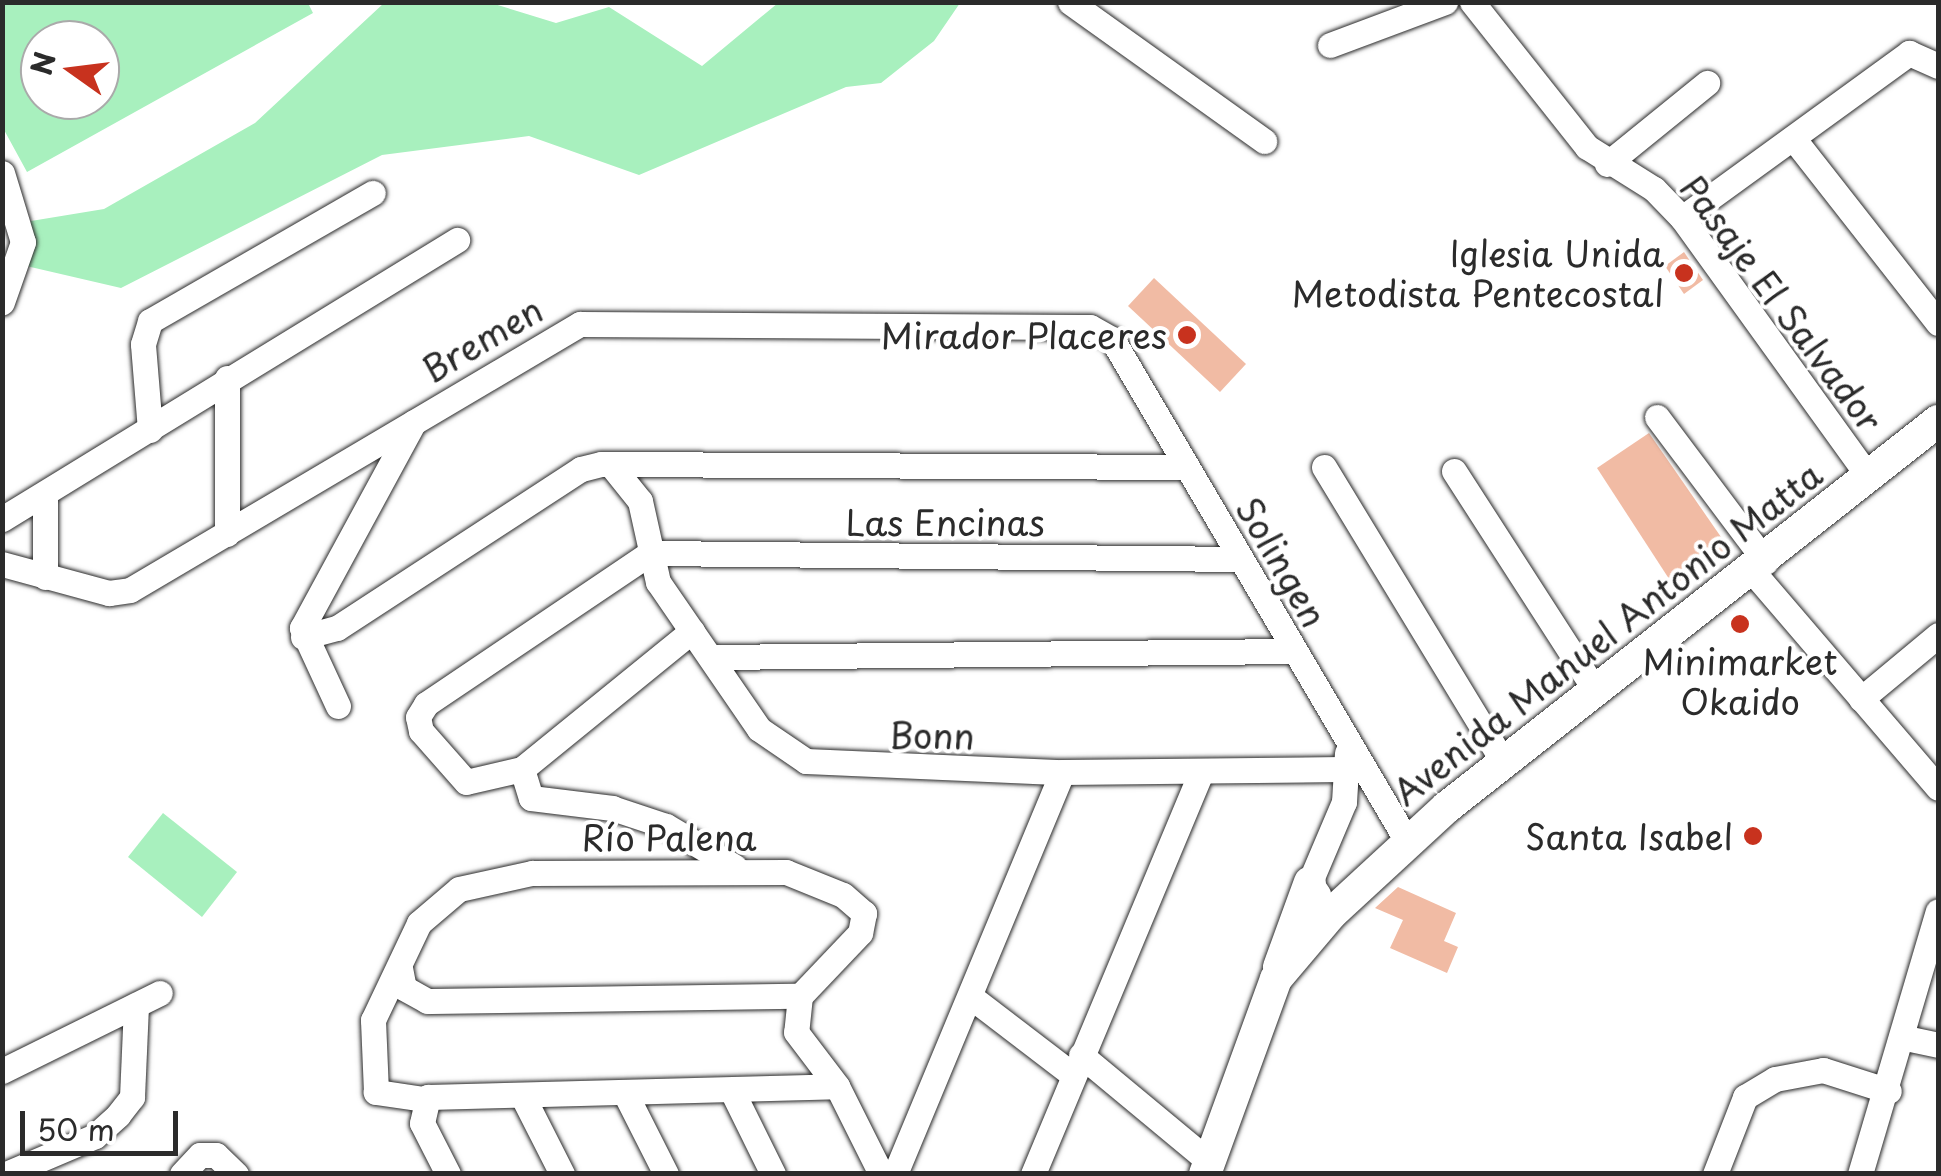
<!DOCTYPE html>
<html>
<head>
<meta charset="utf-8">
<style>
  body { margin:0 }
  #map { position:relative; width:1941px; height:1176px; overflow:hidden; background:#fff; font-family:"Playpen Sans",sans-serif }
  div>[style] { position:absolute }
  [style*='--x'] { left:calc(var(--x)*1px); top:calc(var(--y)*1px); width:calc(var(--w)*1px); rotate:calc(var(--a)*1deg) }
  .green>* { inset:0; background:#a8f0be }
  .building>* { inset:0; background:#f1bba4 }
  .roads { filter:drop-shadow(0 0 2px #2b2b2b) drop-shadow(0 0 2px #2b2b2b) }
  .minor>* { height:25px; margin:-12.5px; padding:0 12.5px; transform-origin:12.5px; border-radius:12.5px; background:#fff }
  .major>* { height:32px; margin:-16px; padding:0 16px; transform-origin:16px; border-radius:16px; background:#fff }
  .dots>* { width:28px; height:28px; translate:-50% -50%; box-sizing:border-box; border:5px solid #fff; border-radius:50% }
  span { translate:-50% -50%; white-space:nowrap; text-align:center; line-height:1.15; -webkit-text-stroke:8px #fff; paint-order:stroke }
  .poi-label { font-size:35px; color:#2b2b2b }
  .right { translate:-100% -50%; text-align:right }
  .street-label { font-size:35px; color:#2b2b2b }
  .frame { position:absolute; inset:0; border:5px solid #2b2b2b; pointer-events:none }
  .north { position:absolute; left:20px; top:20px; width:100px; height:100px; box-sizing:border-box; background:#fff; border:2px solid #aaa; border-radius:50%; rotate:284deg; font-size:28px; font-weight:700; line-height:40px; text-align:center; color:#2b2b2b }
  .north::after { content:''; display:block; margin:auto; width:35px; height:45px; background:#c8321e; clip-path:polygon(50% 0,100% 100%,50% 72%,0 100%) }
  .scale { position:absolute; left:20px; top:1111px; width:158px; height:45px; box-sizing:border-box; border:5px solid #2b2b2b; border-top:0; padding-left:12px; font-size:30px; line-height:35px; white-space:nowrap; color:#2b2b2b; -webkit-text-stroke:8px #fff; paint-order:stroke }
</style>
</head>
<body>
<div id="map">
  <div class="green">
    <div style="clip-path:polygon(evenodd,308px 3px,313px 13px,27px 172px,3px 128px,3px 3px,308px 3px,40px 40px,100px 40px,100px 100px,40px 100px,40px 40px)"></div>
    <div style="clip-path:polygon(384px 3px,491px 3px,556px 23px,609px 7px,702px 66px,778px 3px,960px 3px,934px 41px,881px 83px,846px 87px,639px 175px,529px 136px,382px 155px,121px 288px,22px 265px,31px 221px,104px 209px,255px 123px)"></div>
    <div style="clip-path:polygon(163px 813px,237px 872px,202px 917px,128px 857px)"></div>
  </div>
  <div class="building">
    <div style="clip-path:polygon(1684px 252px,1703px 280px,1684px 294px,1665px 266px)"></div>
    <div style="clip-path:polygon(1154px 278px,1246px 364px,1220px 392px,1128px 306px)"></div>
    <div style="clip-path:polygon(1649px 433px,1730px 550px,1673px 585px,1597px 468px)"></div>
    <div style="clip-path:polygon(1398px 887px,1456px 913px,1444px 941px,1458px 947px,1447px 973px,1390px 948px,1403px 920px,1375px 908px)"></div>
  </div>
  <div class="roads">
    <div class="minor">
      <div style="--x:1070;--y:2;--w:239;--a:35.6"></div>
      <div style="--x:1472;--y:2;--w:185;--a:51.6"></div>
      <div style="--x:1587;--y:147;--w:79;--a:32.1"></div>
      <div style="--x:1654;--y:189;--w:40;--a:46"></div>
      <div style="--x:1682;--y:218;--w:319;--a:54.2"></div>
      <div style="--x:1330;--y:45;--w:123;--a:-20.5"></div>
      <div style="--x:1793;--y:138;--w:235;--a:51.9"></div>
      <div style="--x:1607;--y:164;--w:129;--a:-39"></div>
      <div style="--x:2;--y:173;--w:72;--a:73.1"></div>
      <div style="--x:23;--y:242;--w:64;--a:109.3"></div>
      <div style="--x:1682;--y:218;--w:281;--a:-36"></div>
      <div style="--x:1909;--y:53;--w:32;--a:24"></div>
      <div style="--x:1657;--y:417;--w:181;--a:53.1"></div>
      <div style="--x:150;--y:430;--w:86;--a:-94.7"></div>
      <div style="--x:143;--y:344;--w:24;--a:-73"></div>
      <div style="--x:150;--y:321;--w:257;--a:-29.9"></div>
      <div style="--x:611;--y:465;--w:46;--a:51.1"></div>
      <div style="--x:640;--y:501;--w:83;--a:77.5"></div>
      <div style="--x:658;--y:582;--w:178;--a:55.5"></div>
      <div style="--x:759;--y:729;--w:57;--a:34.2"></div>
      <div style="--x:806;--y:761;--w:256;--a:2.5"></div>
      <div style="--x:1062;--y:772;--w:300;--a:-0.6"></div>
      <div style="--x:1324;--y:467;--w:346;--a:58.7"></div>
      <div style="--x:1454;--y:471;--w:262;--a:57.2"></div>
      <div style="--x:45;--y:494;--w:83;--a:90"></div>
      <div style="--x:2;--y:519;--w:534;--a:-31.52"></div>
      <div style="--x:227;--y:534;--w:156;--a:-90"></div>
      <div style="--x:2;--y:564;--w:111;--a:15.2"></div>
      <div style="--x:109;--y:593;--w:21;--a:-8"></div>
      <div style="--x:130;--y:590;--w:523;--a:-30.59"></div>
      <div style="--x:580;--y:324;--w:510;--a:0.34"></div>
      <div style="--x:1090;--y:327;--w:25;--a:29"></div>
      <div style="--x:1112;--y:339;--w:582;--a:59.56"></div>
      <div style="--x:1753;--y:572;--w:284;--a:49.4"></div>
      <div style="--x:303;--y:637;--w:35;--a:-15"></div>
      <div style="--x:337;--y:628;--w:291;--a:-33.1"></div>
      <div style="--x:581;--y:469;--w:21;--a:-14"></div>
      <div style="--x:601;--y:464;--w:586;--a:0.29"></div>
      <div style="--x:711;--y:657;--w:583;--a:-0.59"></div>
      <div style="--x:1861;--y:699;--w:100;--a:-39.7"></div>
      <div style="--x:338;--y:706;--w:86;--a:-114.8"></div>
      <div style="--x:302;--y:628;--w:234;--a:-61.5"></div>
      <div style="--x:522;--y:769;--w:57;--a:166.9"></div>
      <div style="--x:466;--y:782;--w:68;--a:-131.4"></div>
      <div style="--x:421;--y:731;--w:14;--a:-102"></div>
      <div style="--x:418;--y:717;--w:15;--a:-58"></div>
      <div style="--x:426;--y:704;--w:270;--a:-34"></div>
      <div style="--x:650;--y:553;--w:590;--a:0.58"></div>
      <div style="--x:522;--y:769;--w:30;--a:73"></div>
      <div style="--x:531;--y:798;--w:82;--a:7"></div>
      <div style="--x:612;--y:808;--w:57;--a:18.4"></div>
      <div style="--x:666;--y:826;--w:80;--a:30.7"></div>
      <div style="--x:522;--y:769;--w:219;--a:-39.1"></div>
      <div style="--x:1318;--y:894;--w:14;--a:-124"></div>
      <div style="--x:1310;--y:882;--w:87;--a:-67"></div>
      <div style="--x:1344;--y:802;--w:49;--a:-86.5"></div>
      <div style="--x:400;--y:968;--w:20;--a:79"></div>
      <div style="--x:404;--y:988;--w:26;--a:29"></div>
      <div style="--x:427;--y:1001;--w:373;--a:-0.8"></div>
      <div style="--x:800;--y:996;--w:36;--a:96"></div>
      <div style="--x:796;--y:1032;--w:68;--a:52.8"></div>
      <div style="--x:837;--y:1086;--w:98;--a:63.4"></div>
      <div style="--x:971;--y:997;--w:128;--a:37.4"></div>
      <div style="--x:1906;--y:1038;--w:33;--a:12"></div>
      <div style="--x:1081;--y:1055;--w:168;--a:39.7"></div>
      <div style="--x:2;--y:1071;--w:176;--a:-26.3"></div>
      <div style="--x:732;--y:1091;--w:93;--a:63.7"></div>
      <div style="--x:625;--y:1093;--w:91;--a:63.2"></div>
      <div style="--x:522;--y:1095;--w:89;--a:63.1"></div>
      <div style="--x:424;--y:1099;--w:49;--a:-171.7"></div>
      <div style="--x:376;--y:1092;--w:72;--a:-92.4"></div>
      <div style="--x:373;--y:1020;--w:107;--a:-64.6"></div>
      <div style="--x:419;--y:923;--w:52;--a:-40.4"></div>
      <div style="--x:459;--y:889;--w:75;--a:-12.4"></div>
      <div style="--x:532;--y:873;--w:254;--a:-0.2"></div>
      <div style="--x:786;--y:872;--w:61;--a:22"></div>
      <div style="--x:843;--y:895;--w:28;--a:41"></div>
      <div style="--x:864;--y:913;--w:20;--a:101"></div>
      <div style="--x:860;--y:933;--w:87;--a:133.6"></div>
      <div style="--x:6;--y:1174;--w:97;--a:-23.1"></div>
      <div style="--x:95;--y:1136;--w:31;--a:-42"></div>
      <div style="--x:118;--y:1115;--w:23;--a:-52"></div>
      <div style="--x:132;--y:1097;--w:92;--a:-87.5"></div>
      <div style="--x:182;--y:1174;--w:26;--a:-47"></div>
      <div style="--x:200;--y:1155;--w:16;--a:0"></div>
      <div style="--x:216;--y:1155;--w:28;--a:44"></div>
      <div style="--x:448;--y:1174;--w:57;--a:-117"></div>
      <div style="--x:422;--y:1123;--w:27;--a:-77"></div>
      <div style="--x:428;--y:1097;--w:409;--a:-1.5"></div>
      <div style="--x:895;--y:1174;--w:435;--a:-67.4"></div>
      <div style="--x:1033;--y:1174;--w:435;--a:-67.3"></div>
      <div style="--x:1715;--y:1174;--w:83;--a:-68.7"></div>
      <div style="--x:1745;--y:1097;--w:35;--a:-31"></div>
      <div style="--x:1775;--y:1079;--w:49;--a:-10.6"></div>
      <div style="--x:1823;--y:1070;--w:69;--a:17.7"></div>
      <div style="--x:1860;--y:1174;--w:274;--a:-73.5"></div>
    </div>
    <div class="major">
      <div style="--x:1279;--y:967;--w:90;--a:-70"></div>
      <div style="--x:1205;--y:1174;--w:208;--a:-70"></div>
      <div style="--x:1276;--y:979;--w:85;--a:-49.8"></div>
      <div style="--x:1331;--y:914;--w:158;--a:-42.7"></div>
      <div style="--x:1447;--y:807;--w:625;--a:-38.17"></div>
    </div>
  </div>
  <div class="dots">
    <div style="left:1684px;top:273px;background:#c8321e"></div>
    <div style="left:1187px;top:335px;background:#c8321e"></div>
    <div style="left:1740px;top:624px;background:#c8321e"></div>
    <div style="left:1753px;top:836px;background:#c8321e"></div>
  </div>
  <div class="poi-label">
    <span class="right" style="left:1664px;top:273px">Iglesia Unida<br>Metodista Pentecostal</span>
    <span class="right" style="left:1167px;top:335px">Mirador Placeres</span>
    <span style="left:1740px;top:681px">Minimarket<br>Okaido</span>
    <span class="right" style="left:1733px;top:836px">Santa Isabel</span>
  </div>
  <div class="street-label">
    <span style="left:1782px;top:303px;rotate:53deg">Pasaje El Salvador</span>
    <span style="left:482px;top:339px;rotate:-30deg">Bremen</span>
    <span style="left:945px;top:522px">Las Encinas</span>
    <span style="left:1282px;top:562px;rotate:60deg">Solingen</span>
    <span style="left:1607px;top:633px;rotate:-38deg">Avenida Manuel Antonio Matta</span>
    <span style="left:932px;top:735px;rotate:1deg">Bonn</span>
    <span style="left:669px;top:837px">Río Palena</span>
  </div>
  <div class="frame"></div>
  <div class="north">N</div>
  <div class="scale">50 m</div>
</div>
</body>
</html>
